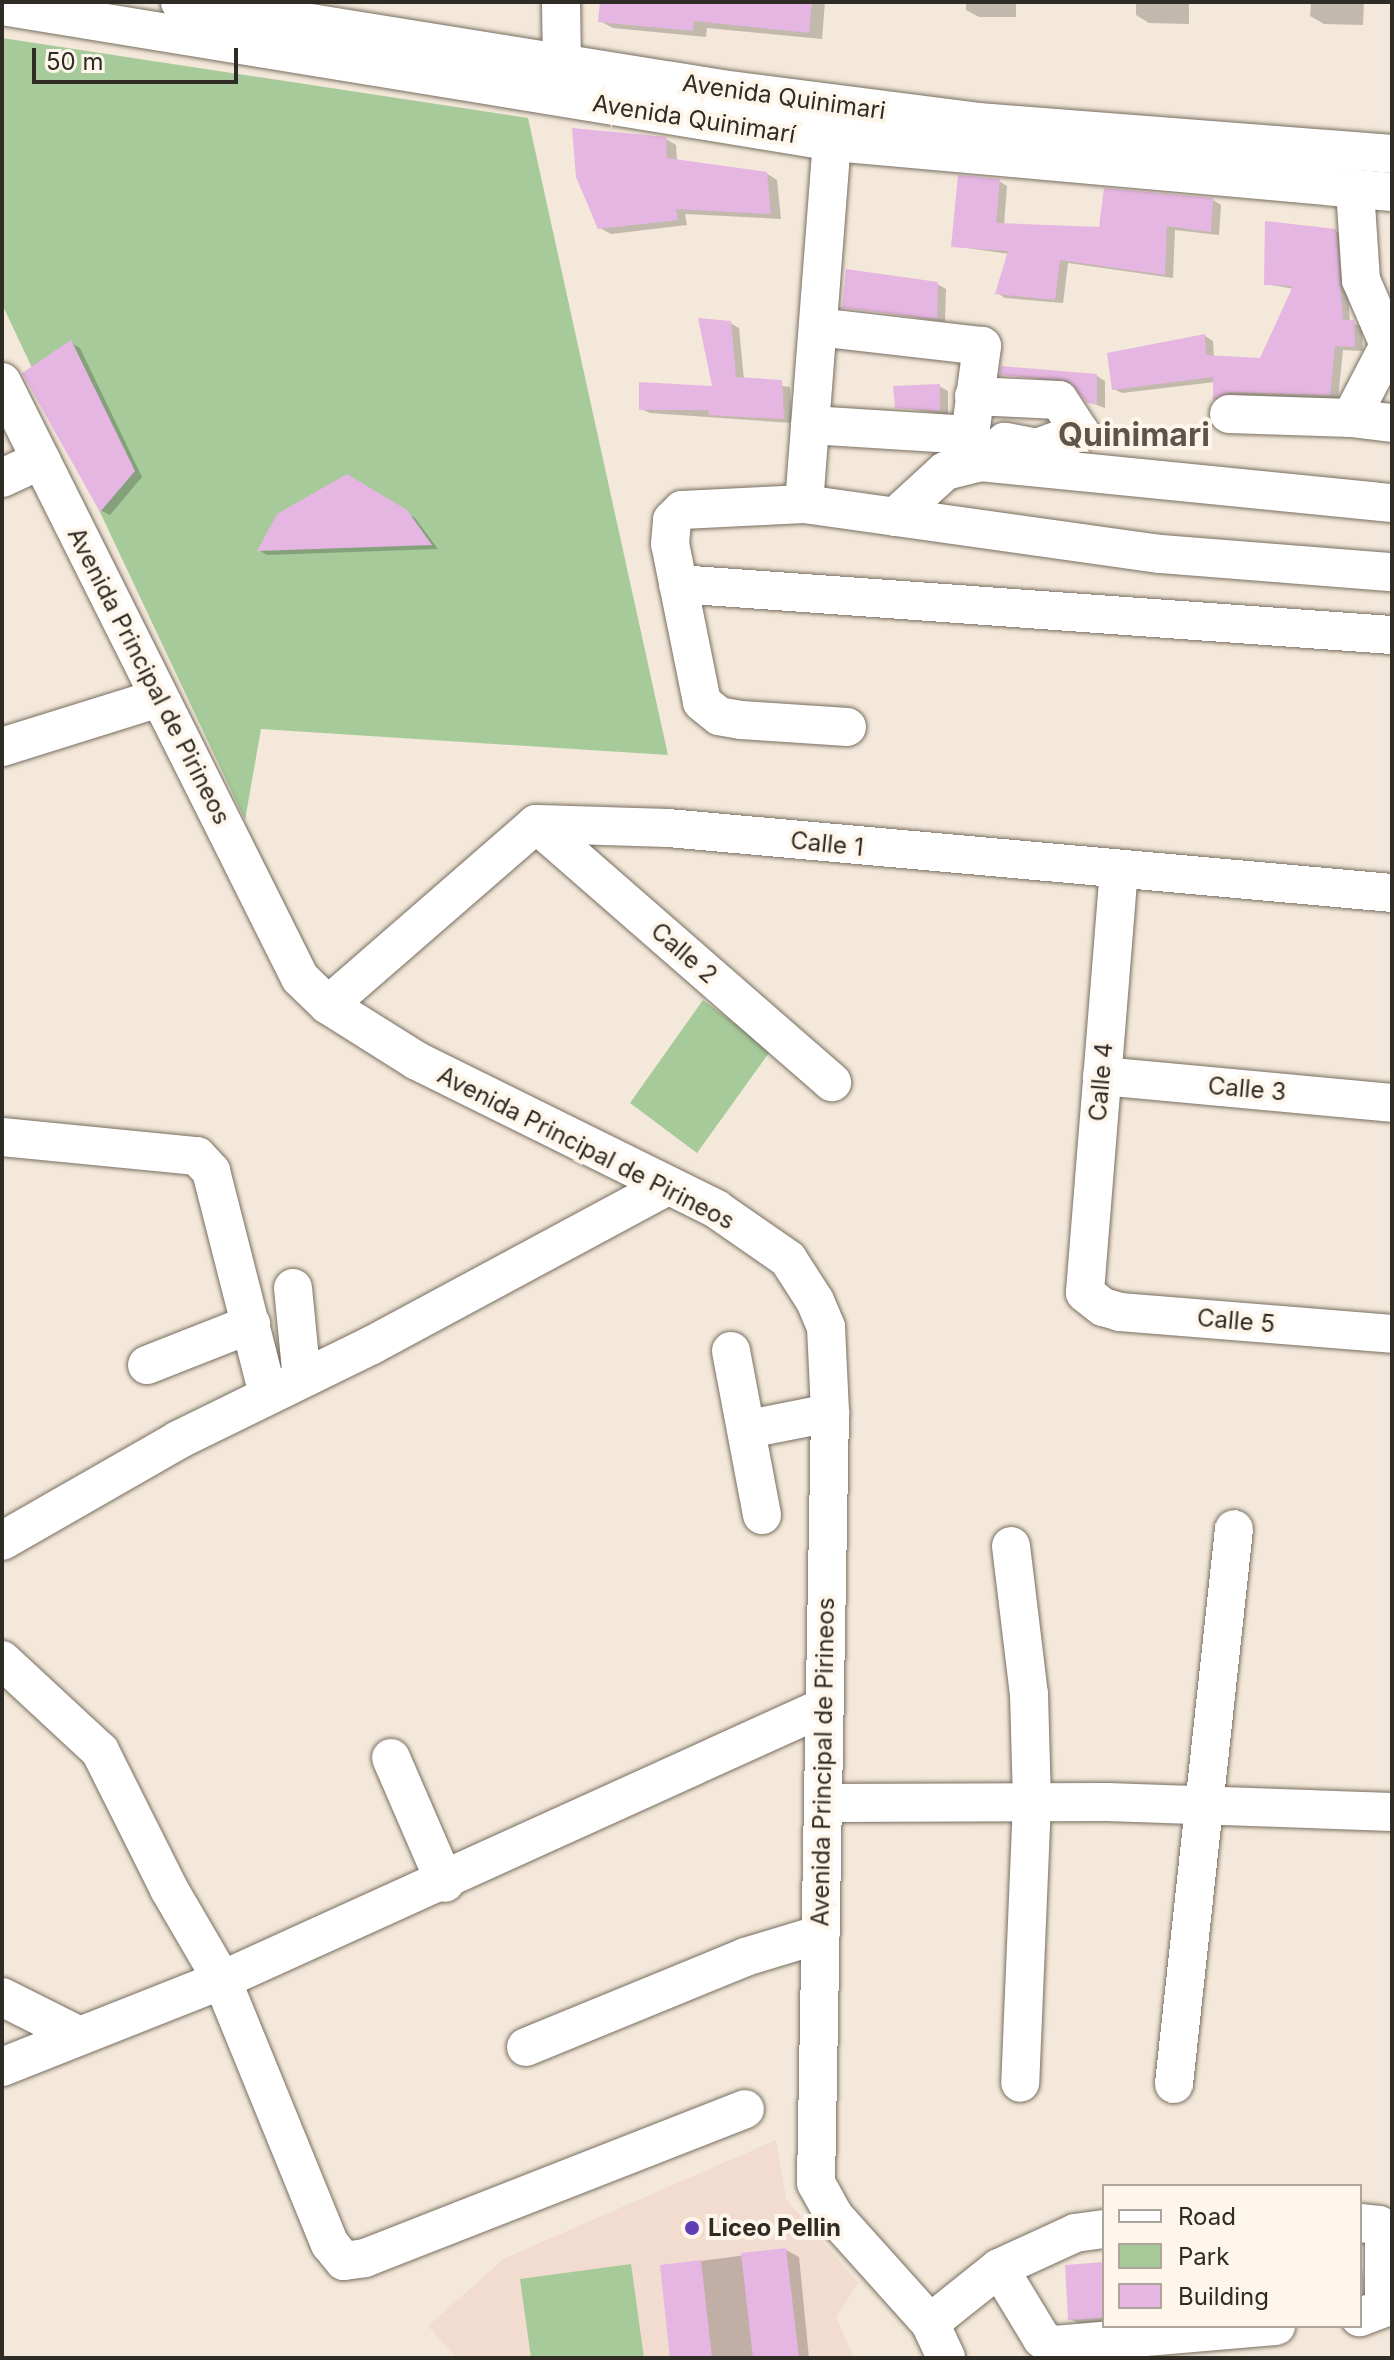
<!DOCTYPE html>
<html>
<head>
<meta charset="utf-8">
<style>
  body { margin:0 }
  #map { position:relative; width:1394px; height:2360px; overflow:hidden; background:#f3e8d9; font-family:Inter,sans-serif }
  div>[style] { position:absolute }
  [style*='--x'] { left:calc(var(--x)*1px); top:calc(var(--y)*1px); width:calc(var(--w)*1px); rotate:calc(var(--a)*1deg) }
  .education>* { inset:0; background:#f2dbcf }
  .green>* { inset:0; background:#a6ca9a }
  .shadow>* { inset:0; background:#0003 }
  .building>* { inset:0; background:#e6b6e2 }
  .roads { filter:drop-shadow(0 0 2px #786e61) drop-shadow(0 0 2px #786e61) }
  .minor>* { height:38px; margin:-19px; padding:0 19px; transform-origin:19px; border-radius:19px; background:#fff }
  .dots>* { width:22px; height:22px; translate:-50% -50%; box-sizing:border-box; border:4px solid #fef6ea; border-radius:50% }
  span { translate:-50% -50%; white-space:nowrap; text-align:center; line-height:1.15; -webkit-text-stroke:8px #fef6ea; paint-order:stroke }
  .street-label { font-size:24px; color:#2f2b25 }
  .poi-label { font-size:24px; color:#2f2b25; font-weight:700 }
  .left { translate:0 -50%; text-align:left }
  .district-label { font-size:32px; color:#5e5548; font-weight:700 }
  .frame { position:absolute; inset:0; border:4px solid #2f2b25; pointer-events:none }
  .legend { position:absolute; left:1102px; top:2184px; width:260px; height:144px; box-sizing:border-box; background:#fef6ea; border:2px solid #aba59b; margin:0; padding:10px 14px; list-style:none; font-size:24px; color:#2f2b25 }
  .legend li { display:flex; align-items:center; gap:16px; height:40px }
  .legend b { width:40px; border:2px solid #aba59b }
  .scale { position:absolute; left:32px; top:48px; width:206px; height:36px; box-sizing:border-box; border:4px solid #2f2b25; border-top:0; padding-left:10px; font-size:24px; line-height:28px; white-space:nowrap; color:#2f2b25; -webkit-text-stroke:6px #fef6ea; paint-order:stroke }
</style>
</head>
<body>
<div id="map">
  <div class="education">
    <div style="clip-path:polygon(776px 2140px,786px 2199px,858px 2283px,836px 2317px,854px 2358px,457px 2358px,428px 2326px,505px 2258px)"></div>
  </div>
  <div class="green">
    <div style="clip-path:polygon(2px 38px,528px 118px,668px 755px,261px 729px,245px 820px,2px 304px)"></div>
    <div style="clip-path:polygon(703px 1000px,771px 1050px,697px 1153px,630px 1103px)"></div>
    <div style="clip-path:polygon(631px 2264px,644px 2358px,531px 2358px,520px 2279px)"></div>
  </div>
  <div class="shadow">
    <div style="clip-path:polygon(602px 2px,825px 2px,822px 39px,707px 28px,706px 37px,613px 28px,600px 21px)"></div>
    <div style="clip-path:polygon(966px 2px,1016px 2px,1016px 17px,979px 17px,966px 10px)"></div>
    <div style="clip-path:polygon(1136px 2px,1189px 2px,1189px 24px,1149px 23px,1136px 15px)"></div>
    <div style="clip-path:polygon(1191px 2px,1364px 2px,1363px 25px,1324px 24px,1310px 16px,1311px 4px)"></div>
    <div style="clip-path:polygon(666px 139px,676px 145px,677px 161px,766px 173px,777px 180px,781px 219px,685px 214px,687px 225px,611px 234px,600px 228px)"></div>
    <div style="clip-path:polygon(999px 181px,1007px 186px,1004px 225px,1101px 229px,1213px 200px,1221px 205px,1219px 235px,1175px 230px,1173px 278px,1068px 263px,1063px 303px,1005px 298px,997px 293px,1009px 254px,953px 246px)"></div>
    <div style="clip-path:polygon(1335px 231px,1344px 236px,1350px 322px,1362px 327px,1363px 351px,1343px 350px,1338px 399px,1223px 403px,1215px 399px,1215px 382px,1122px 393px,1114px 389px,1110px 355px,1205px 336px,1213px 341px,1214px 358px,1262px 360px,1294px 289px,1266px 284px)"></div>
    <div style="clip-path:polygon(937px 284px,946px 289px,945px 322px,844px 306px)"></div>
    <div style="clip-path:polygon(730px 323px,739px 328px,744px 380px,790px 387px,792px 423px,650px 413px,641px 409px,715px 389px)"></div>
    <div style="clip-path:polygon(71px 343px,80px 348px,142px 477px,110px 515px,102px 511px,25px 374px)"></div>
    <div style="clip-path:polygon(1002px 374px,1097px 376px,1105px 381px,1105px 408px,1089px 402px,1075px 384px)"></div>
    <div style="clip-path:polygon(939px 386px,948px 391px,948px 415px,897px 407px)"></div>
    <div style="clip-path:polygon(347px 476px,415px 518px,438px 549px,267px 555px,259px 550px)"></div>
    <div style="clip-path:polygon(786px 2250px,799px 2257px,809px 2358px,672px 2358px,662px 2266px)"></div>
    <div style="clip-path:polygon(1360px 2250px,1367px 2308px,1360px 2312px)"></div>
    <div style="clip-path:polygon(1104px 2264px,1104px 2326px,1088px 2329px,1070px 2319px)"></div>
  </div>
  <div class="building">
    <div style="clip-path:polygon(600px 2px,812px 2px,809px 33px,694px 21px,693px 31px,598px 22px)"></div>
    <div style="clip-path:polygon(572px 128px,666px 137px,667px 158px,767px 172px,771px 214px,676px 209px,678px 220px,598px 229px,576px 177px)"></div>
    <div style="clip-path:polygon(958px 175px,1000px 179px,996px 223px,1099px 227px,1104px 188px,1213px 198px,1211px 232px,1167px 226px,1165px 275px,1060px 260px,1055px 300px,995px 294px,1008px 251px,951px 247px)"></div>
    <div style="clip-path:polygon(1265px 221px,1336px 229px,1343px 320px,1354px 320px,1355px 347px,1335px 346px,1330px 395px,1230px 392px,1213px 400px,1213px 377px,1112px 390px,1107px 353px,1205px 334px,1206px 355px,1260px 358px,1293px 286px,1264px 285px)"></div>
    <div style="clip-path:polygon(846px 269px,938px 282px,937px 319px,842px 308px)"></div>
    <div style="clip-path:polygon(698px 318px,731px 321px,736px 377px,782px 380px,784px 419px,708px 415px,709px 410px,639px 410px,639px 382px,712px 386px)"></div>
    <div style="clip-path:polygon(71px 340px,135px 471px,100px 512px,22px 373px)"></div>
    <div style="clip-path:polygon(1001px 366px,1097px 374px,1097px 404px,1087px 403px,1069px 381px,1000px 375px)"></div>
    <div style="clip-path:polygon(940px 384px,940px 411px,895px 408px,893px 386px)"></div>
    <div style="clip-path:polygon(347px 474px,407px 510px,432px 545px,257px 551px,277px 514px)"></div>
    <div style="clip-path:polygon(786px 2248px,799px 2358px,753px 2358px,741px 2253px)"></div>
    <div style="clip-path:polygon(701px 2260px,712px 2358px,670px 2358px,660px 2265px)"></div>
    <div style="clip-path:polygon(1104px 2262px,1104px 2318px,1068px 2320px,1065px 2265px)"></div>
  </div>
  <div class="roads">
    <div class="minor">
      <div style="--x:180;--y:2;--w:549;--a:9.12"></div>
      <div style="--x:722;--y:89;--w:258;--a:7.3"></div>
      <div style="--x:978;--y:122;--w:415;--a:4.4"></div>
      <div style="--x:561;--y:2;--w:62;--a:89.1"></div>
      <div style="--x:2;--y:6;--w:843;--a:9.28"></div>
      <div style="--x:834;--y:142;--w:560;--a:5.12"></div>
      <div style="--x:2;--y:382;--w:666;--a:63.43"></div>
      <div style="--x:300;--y:978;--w:39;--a:44"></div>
      <div style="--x:328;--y:1005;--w:105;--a:32.2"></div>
      <div style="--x:417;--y:1061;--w:334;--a:26.3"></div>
      <div style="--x:716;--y:1209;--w:88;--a:34.8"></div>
      <div style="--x:788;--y:1259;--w:50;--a:57.3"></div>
      <div style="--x:815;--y:1301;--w:28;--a:67"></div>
      <div style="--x:826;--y:1327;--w:86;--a:87.3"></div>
      <div style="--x:830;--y:1413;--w:770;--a:91.04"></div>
      <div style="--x:816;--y:2183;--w:39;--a:61"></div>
      <div style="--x:835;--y:2217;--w:142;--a:48.1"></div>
      <div style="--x:930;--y:2323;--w:38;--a:65"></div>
      <div style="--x:974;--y:396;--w:85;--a:2.7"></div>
      <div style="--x:1059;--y:400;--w:38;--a:57"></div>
      <div style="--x:1080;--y:432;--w:46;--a:159.6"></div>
      <div style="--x:1037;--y:448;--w:33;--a:-169"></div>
      <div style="--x:1229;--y:414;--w:122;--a:1.9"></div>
      <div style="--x:1351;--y:418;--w:82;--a:-62.5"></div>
      <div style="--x:1389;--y:345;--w:71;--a:-113.3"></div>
      <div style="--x:1361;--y:280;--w:91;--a:-93.8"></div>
      <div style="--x:1351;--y:418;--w:41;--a:7"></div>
      <div style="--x:810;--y:425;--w:160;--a:3.6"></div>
      <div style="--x:970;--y:435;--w:90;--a:-82.3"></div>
      <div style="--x:982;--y:346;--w:156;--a:-173.4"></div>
      <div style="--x:2;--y:478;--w:43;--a:-24.8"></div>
      <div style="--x:804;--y:504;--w:389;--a:-85.6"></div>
      <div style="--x:895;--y:517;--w:68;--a:-42.6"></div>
      <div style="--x:945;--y:471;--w:36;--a:-14"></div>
      <div style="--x:980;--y:462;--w:414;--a:5.7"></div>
      <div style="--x:678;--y:584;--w:716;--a:4.09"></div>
      <div style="--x:847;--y:727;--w:106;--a:-176.2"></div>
      <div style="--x:741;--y:720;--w:22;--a:-170"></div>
      <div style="--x:719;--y:716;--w:22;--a:-141"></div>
      <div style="--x:702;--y:702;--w:161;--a:-101.4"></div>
      <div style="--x:670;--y:544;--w:24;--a:-85"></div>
      <div style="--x:672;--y:520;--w:14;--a:-45"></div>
      <div style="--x:682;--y:510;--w:122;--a:-2.8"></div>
      <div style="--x:804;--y:504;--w:360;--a:8"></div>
      <div style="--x:1161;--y:554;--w:232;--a:4.5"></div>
      <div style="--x:2;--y:747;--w:164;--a:-17.3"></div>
      <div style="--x:536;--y:824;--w:393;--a:41.1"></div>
      <div style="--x:1119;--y:869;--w:425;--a:94.6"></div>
      <div style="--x:1085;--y:1293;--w:23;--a:38"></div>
      <div style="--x:1103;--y:1307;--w:18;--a:16"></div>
      <div style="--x:1120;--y:1312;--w:273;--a:4.6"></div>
      <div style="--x:328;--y:1005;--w:276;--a:-41"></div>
      <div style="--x:536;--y:824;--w:132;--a:1.7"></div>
      <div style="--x:668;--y:828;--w:727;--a:5.13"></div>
      <div style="--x:1102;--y:1076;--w:291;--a:5.3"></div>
      <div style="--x:2;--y:1137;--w:196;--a:5.6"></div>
      <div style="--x:197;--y:1156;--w:21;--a:47"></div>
      <div style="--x:211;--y:1171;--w:230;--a:75.7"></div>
      <div style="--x:293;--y:1288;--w:91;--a:84.4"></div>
      <div style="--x:731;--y:1351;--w:167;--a:79.3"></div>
      <div style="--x:147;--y:1365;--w:112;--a:-21.5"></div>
      <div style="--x:749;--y:1429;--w:83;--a:-11.2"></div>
      <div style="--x:2;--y:1541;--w:203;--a:-29.8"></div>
      <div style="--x:178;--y:1440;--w:216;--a:-26.1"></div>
      <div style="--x:372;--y:1345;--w:334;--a:-28.3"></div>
      <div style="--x:1011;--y:1546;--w:149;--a:83.1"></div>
      <div style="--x:1029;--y:1694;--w:108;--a:88.4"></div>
      <div style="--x:1032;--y:1802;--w:281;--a:92.4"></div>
      <div style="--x:2;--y:1660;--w:134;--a:42.9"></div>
      <div style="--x:100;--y:1751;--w:154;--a:63.4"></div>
      <div style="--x:169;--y:1889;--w:105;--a:59.8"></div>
      <div style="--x:222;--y:1980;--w:285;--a:67.8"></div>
      <div style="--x:330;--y:2244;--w:22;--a:51"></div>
      <div style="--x:344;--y:2261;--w:21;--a:-8"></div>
      <div style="--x:365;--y:2258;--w:408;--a:-21.4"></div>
      <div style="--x:391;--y:1758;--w:136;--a:66.6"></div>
      <div style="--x:824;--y:1803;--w:283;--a:-0.2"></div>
      <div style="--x:1107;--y:1802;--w:285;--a:2"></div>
      <div style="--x:2;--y:1997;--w:87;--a:26.6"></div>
      <div style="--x:526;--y:2047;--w:237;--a:-22.3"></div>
      <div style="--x:745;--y:1957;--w:79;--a:-16.8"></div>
      <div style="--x:2;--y:2067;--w:237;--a:-21.6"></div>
      <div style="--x:222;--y:1980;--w:659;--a:-24.39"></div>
      <div style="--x:1174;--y:2084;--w:558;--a:-83.83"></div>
      <div style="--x:1360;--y:2223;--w:19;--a:6"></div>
      <div style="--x:1379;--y:2225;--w:9;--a:54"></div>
      <div style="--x:1384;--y:2232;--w:76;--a:90"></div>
      <div style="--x:1384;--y:2308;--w:26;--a:159"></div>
      <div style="--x:999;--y:2268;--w:83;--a:58.8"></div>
      <div style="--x:1042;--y:2339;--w:13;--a:29"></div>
      <div style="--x:1053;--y:2345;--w:224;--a:-4.9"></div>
      <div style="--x:930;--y:2323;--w:88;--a:-38.6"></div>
      <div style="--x:999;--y:2268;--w:84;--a:-24.7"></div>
      <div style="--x:1075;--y:2233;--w:29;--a:-8"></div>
    </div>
  </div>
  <div class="dots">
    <div style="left:692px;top:2228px;background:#603cb5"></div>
  </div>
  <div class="street-label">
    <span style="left:784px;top:97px;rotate:8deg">Avenida Quinimari</span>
    <span style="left:694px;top:119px;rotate:9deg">Avenida Quinimarí</span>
    <span style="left:149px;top:676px;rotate:63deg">Avenida Principal de Pirineos</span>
    <span style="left:827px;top:844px;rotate:6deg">Calle 1</span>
    <span style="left:684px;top:953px;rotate:41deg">Calle 2</span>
    <span style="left:1101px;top:1082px;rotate:-85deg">Calle 4</span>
    <span style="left:1247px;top:1089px;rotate:5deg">Calle 3</span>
    <span style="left:586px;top:1148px;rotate:27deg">Avenida Principal de Pirineos</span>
    <span style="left:1236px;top:1321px;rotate:5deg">Calle 5</span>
    <span style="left:823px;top:1762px;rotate:-89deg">Avenida Principal de Pirineos</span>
  </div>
  <div class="poi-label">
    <span class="left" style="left:708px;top:2228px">Liceo Pellin</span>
  </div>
  <div class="district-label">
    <span style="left:1134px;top:435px">Quinimari</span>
  </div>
  <div class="frame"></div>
  <ul class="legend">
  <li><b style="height:10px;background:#fff"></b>Road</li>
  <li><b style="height:22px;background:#a6ca9a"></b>Park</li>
  <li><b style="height:22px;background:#e6b6e2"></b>Building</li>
  </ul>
  <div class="scale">50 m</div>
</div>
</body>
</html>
